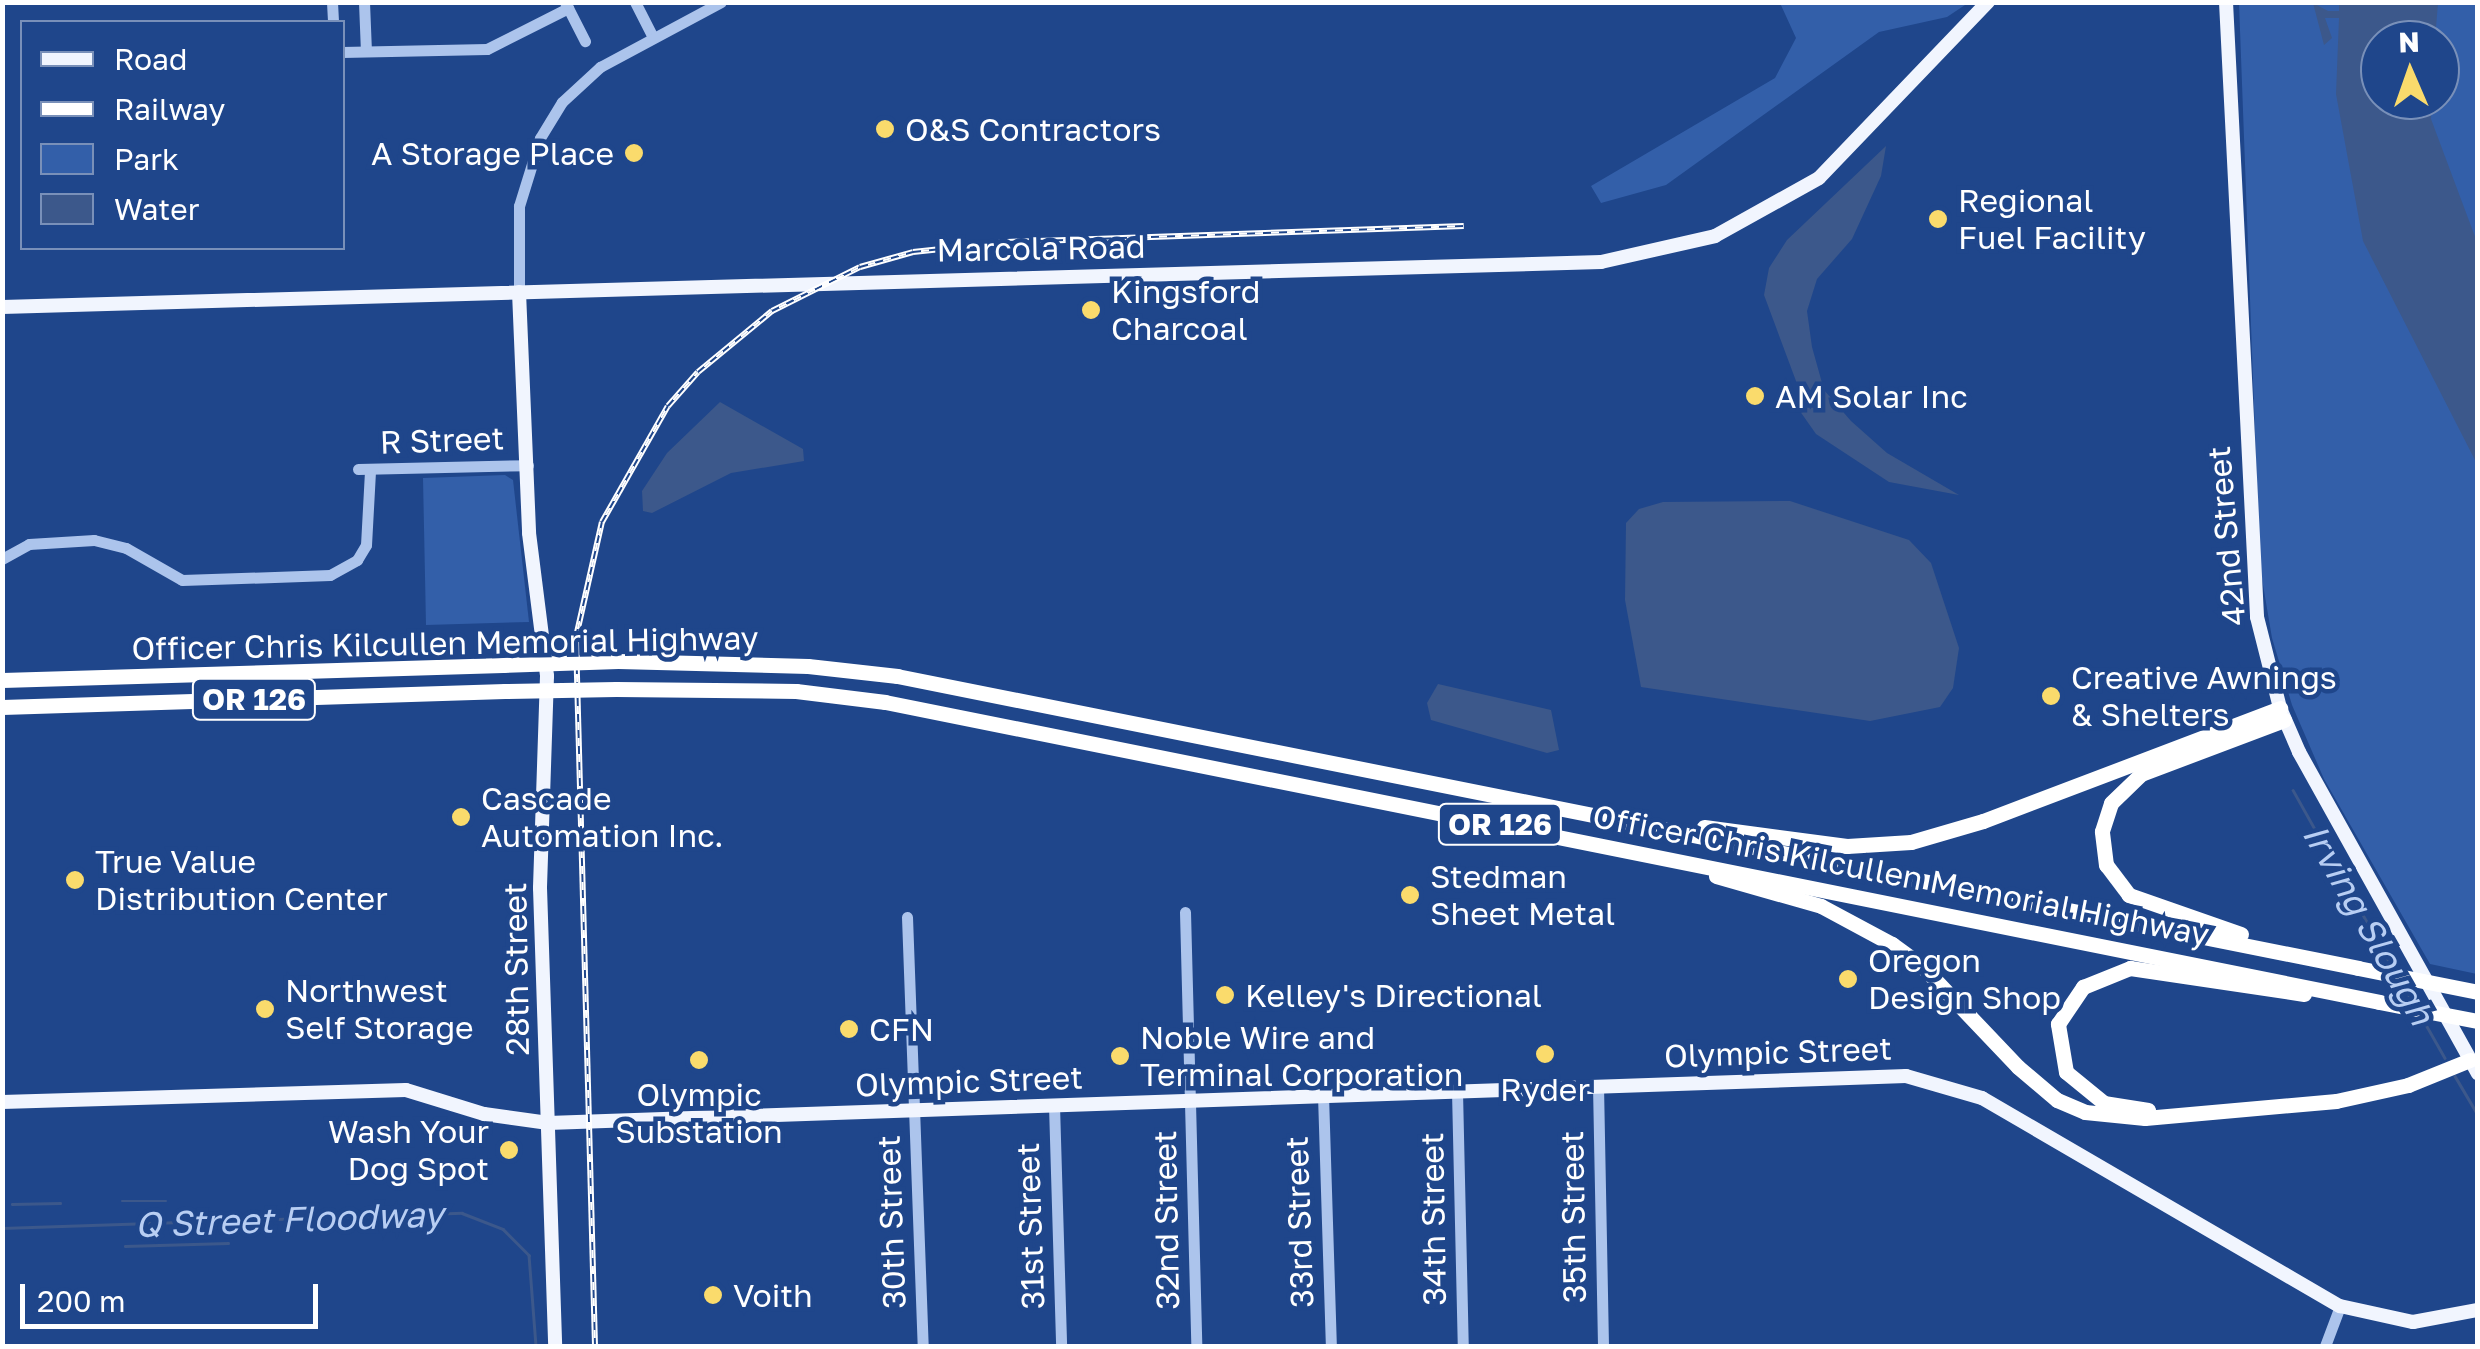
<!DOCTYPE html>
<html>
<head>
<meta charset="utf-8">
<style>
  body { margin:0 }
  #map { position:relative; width:2480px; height:1349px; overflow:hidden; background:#1f468b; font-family:"Golos Text",sans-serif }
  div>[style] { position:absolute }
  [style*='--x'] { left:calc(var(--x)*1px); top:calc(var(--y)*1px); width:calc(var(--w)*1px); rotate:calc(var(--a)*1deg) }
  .green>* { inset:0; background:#335fa9 }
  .water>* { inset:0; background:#3c588b }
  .stream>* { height:2.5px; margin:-1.25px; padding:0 1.25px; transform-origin:1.25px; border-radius:1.25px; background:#3c588b }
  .minor>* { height:11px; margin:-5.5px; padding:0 5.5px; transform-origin:5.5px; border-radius:5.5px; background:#acc4ec }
  .major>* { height:14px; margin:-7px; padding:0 7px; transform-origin:7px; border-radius:7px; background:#f1f5fe }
  .highway>* { height:15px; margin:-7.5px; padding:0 7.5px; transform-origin:7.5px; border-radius:7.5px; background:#fff }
  .rail>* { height:6px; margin-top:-3px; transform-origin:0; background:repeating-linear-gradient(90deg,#1f468b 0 8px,#fff 0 16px); box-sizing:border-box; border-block:2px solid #fff }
  .highway-bridge>* { height:15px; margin:-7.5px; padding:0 7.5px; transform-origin:7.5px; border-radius:7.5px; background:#fff }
  .dots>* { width:28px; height:28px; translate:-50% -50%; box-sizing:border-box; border:5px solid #1f468b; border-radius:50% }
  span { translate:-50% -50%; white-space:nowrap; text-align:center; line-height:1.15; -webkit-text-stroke:9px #1f468b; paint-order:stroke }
  .shield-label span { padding:2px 8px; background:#1f468b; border:2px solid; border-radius:8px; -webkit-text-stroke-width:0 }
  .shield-label { font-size:30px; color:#fff; font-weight:700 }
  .poi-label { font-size:32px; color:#fff }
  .left { translate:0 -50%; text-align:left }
  .right { translate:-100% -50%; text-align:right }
  .street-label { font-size:32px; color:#fff }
  .water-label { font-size:35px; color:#b8cef3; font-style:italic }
  .frame { position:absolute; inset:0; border:5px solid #fff; pointer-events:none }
  .legend { position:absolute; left:20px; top:20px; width:325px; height:230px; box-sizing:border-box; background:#1f468b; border:2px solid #7990b9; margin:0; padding:12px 18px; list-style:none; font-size:30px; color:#fff }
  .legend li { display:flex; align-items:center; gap:20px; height:50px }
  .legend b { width:50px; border:2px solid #7990b9 }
  .north { position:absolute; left:2360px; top:20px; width:100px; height:100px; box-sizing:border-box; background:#1f468b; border:2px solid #7990b9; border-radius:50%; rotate:358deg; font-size:28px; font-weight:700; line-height:40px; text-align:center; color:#fff }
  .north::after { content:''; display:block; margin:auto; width:35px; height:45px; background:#fadb6c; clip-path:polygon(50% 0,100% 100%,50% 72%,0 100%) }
  .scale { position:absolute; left:20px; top:1284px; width:298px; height:45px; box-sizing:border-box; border:5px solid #fff; border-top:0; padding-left:12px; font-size:30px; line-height:35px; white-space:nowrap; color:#fff; -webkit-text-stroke:8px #1f468b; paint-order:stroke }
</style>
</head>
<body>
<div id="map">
  <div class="green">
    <div style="clip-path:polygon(1780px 3px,1968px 3px,1947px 17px,1879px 32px,1666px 185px,1601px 203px,1591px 186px,1775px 78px,1796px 38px)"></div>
    <div style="clip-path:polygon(evenodd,2239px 3px,2477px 3px,2477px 974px,2430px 964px,2324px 779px,2292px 705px,2272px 638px,2260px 567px,2239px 3px,2380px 40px,2440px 40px,2440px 100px,2380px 100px,2380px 40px)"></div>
    <div style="clip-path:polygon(505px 475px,513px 480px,529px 622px,426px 625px,423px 478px)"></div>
  </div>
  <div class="water">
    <div style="clip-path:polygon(2313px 3px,2328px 11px,2339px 11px,2339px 3px,2438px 3px,2435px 40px,2380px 40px,2380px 100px,2432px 100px,2431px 119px,2477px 242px,2477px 464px,2363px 241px,2336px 94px,2339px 18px,2325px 18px,2332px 38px,2324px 45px)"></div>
    <div style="clip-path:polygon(1886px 146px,1881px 176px,1852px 239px,1817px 279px,1807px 311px,1812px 347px,1824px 390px,1851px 421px,1887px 453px,1959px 495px,1889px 482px,1816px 434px,1797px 407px,1796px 381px,1764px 295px,1769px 268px,1787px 240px)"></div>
    <div style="clip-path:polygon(720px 402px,803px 449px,804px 461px,731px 473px,652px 513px,643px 511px,642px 491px,667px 453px)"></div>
    <div style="clip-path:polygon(1790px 501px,1909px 540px,1931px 563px,1959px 648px,1953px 688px,1940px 707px,1870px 721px,1641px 687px,1625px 600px,1626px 523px,1639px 509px,1663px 502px)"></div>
    <div style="clip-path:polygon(1438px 684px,1551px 710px,1559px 750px,1547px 753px,1431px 720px,1427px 703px)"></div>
  </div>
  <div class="stream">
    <div style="--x:2293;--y:790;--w:206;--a:60.7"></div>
    <div style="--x:2403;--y:986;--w:17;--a:57"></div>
    <div style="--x:2421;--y:1016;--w:48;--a:60.3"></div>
    <div style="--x:2455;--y:1076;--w:45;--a:59.5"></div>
    <div style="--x:122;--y:1201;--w:44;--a:0"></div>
    <div style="--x:12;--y:1204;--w:48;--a:-1.2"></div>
    <div style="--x:2;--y:1228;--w:460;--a:-1.9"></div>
    <div style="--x:462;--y:1213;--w:44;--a:21.3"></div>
    <div style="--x:503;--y:1229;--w:37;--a:45"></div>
    <div style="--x:529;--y:1255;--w:91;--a:85.6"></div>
    <div style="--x:125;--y:1246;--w:103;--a:-1.7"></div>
  </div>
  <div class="minor">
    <div style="--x:332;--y:2;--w:20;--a:87"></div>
    <div style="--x:364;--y:2;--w:49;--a:87.7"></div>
    <div style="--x:565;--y:2;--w:44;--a:62.9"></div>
    <div style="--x:635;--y:2;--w:39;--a:63"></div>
    <div style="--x:342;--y:52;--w:145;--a:-1.2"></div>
    <div style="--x:487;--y:49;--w:91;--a:-26.8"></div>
    <div style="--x:519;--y:292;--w:86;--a:-90"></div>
    <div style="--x:519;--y:206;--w:71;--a:-72.8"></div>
    <div style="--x:540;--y:138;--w:42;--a:-58.6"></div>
    <div style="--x:562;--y:102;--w:52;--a:-42.6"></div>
    <div style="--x:600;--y:67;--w:137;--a:-28.2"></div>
    <div style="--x:358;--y:469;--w:170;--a:-1.3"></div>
    <div style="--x:2;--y:559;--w:31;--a:-29"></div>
    <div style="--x:29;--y:544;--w:65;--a:-3.5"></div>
    <div style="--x:94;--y:540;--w:33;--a:14"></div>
    <div style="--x:126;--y:548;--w:64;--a:29.7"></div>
    <div style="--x:182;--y:580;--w:148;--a:-1.9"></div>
    <div style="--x:330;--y:575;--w:31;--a:-29"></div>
    <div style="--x:357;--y:560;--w:17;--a:-59"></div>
    <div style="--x:366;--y:545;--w:74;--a:-86.9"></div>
    <div style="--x:1185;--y:912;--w:434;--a:88.5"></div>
    <div style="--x:907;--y:917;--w:429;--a:87.9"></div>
    <div style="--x:1598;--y:1085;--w:261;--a:88.9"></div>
    <div style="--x:1457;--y:1091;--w:255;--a:88.7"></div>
    <div style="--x:1323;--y:1095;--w:251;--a:88.2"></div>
    <div style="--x:1054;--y:1105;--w:241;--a:88.3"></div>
    <div style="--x:2325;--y:1346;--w:43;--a:-69.4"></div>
  </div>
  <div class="major">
    <div style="--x:2226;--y:2;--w:616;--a:87.11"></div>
    <div style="--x:2257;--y:617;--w:94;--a:75.8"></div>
    <div style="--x:2280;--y:708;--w:48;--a:66.6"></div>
    <div style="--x:2299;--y:752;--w:368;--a:60.9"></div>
    <div style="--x:519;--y:292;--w:241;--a:87.6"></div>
    <div style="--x:529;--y:533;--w:144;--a:82.8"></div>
    <div style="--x:547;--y:676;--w:212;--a:91.9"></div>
    <div style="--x:540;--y:888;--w:458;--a:88.1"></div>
    <div style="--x:2;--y:307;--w:1600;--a:-1.61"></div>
    <div style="--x:1601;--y:262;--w:117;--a:-12.8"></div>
    <div style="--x:1715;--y:236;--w:119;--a:-29.1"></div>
    <div style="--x:1819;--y:178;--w:244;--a:-46.2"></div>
    <div style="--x:2;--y:1102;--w:404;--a:-1.7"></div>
    <div style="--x:406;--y:1090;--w:82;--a:17.1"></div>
    <div style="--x:484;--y:1114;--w:65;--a:8"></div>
    <div style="--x:548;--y:1123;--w:1359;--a:-1.98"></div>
    <div style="--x:1906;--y:1076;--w:79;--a:16.1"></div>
    <div style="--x:1982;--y:1098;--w:414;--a:30.2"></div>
    <div style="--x:2340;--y:1306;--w:75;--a:12.4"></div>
    <div style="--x:2413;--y:1322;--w:66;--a:-10.5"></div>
  </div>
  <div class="highway">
    <div style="--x:618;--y:661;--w:190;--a:1.5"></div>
    <div style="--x:808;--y:666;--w:90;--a:6.4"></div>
    <div style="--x:897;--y:676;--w:1490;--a:11.3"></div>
    <div style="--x:2;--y:680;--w:501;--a:-1.71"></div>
    <div style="--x:616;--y:689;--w:180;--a:0.6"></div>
    <div style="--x:796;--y:691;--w:90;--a:7"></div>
    <div style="--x:885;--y:702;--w:1524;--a:11.35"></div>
    <div style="--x:2;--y:707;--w:503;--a:-1.82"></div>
    <div style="--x:1704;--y:827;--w:144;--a:7.6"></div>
    <div style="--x:1847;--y:846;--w:64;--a:-3.6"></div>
    <div style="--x:1911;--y:842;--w:75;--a:-16.3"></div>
    <div style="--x:1983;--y:821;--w:318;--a:-20.8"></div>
    <div style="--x:1716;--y:876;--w:109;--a:15.9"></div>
    <div style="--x:1821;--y:906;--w:81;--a:28.2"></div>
    <div style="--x:1892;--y:944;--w:34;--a:36"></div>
    <div style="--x:1920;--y:964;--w:142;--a:46.4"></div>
    <div style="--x:2018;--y:1067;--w:51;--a:40.2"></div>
    <div style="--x:2057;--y:1100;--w:30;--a:23"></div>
    <div style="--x:2085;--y:1112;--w:60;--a:5.7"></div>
    <div style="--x:2145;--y:1118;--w:192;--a:-5.1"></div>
    <div style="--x:2336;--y:1101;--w:74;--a:-12.5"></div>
    <div style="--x:2408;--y:1085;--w:67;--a:-22"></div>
    <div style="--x:2241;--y:934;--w:119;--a:-160.8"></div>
    <div style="--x:2129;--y:895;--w:38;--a:-127"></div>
    <div style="--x:2106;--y:865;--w:34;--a:-97"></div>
    <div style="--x:2102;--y:831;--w:29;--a:-72"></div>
    <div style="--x:2111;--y:803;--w:42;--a:-44"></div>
    <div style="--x:2141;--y:774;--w:153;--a:-20.7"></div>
    <div style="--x:2148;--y:1110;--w:45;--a:-171"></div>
    <div style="--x:2104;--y:1103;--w:49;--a:-140.8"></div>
    <div style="--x:2066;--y:1072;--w:49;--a:-99.5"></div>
    <div style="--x:2058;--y:1024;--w:45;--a:-56"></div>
    <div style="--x:2083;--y:987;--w:51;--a:-22"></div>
    <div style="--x:2130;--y:968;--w:176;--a:8.5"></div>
  </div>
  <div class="rail">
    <div style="--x:595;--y:1346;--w:709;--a:-91.54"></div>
    <div style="--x:576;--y:637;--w:118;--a:-77.3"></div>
    <div style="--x:602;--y:522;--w:133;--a:-60.4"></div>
    <div style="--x:668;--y:406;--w:45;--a:-48.6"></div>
    <div style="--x:698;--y:372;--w:96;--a:-39.5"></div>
    <div style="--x:772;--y:311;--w:98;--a:-26.6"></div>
    <div style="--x:860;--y:267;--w:55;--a:-15.8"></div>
    <div style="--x:913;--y:252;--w:95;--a:-6.1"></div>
    <div style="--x:1007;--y:242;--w:457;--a:-2"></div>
  </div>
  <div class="highway-bridge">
    <div style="--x:503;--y:665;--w:115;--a:-2"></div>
    <div style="--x:505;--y:691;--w:111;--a:-1"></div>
    <div style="--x:2358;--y:968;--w:122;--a:11.3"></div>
    <div style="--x:2379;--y:1002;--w:101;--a:10.9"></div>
  </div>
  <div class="dots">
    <div style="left:885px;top:129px;background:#fadb6c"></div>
    <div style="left:634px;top:153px;background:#fadb6c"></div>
    <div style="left:1938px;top:219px;background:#fadb6c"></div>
    <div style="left:1091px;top:310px;background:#fadb6c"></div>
    <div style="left:1755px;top:396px;background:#fadb6c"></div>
    <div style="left:2051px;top:696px;background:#fadb6c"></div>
    <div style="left:461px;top:817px;background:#fadb6c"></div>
    <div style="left:75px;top:880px;background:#fadb6c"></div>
    <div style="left:1410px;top:895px;background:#fadb6c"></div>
    <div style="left:1848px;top:979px;background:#fadb6c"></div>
    <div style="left:1225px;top:995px;background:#fadb6c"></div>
    <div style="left:265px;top:1009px;background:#fadb6c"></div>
    <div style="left:849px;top:1029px;background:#fadb6c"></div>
    <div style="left:1545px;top:1054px;background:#fadb6c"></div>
    <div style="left:1120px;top:1056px;background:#fadb6c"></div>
    <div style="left:699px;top:1060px;background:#fadb6c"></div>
    <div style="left:509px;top:1150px;background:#fadb6c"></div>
    <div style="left:713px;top:1295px;background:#fadb6c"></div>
  </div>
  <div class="shield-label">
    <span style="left:254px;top:699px">OR 126</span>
    <span style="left:1500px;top:824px">OR 126</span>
  </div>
  <div class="poi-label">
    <span class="left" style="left:905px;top:129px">O&amp;S Contractors</span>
    <span class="right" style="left:614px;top:153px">A Storage Place</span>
    <span class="left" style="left:1958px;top:219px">Regional<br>Fuel Facility</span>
    <span class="left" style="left:1111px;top:310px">Kingsford<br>Charcoal</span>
    <span class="left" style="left:1775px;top:396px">AM Solar Inc</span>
    <span class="left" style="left:2071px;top:696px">Creative Awnings<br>&amp; Shelters</span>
    <span class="left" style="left:481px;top:817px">Cascade<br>Automation Inc.</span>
    <span class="left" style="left:95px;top:880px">True Value<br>Distribution Center</span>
    <span class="left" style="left:1430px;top:895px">Stedman<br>Sheet Metal</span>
    <span class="left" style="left:1868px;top:979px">Oregon<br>Design Shop</span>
    <span class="left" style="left:285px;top:1009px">Northwest<br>Self Storage</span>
    <span class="left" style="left:1245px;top:995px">Kelley's Directional</span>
    <span class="left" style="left:869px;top:1029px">CFN</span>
    <span class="left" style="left:1140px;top:1056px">Noble Wire and<br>Terminal Corporation</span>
    <span style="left:1545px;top:1089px">Ryder</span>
    <span style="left:699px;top:1113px">Olympic<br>Substation</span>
    <span class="right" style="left:489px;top:1150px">Wash Your<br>Dog Spot</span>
    <span class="left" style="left:733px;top:1295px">Voith</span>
  </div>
  <div class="street-label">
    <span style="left:1041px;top:248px;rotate:-1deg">Marcola Road</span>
    <span style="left:442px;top:440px;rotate:-2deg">R Street</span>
    <span style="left:2226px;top:536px;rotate:-95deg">42nd Street</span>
    <span style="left:445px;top:643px;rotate:-1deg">Officer Chris Kilcullen Memorial Highway</span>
    <span style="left:1901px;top:875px;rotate:11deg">Officer Chris Kilcullen Memorial Highway</span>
    <span style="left:516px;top:969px;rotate:-91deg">28th Street</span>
    <span style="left:1778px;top:1052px;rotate:-2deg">Olympic Street</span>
    <span style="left:969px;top:1081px;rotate:-2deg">Olympic Street</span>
    <span style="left:1573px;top:1217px;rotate:-91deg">35th Street</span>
    <span style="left:1433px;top:1219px;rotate:-91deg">34th Street</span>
    <span style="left:1166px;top:1220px;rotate:-91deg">32nd Street</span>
    <span style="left:891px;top:1222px;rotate:-92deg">30th Street</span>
    <span style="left:1299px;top:1222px;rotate:-92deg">33rd Street</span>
    <span style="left:1030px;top:1226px;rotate:-92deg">31st Street</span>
  </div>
  <div class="water-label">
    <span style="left:2369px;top:924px;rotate:60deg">Irving Slough</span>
    <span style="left:289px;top:1219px;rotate:-2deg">Q Street Floodway</span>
  </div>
  <div class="frame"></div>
  <ul class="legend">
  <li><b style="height:12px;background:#f1f5fe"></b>Road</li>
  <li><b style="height:12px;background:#fff"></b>Railway</li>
  <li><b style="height:28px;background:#335fa9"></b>Park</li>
  <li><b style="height:28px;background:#3c588b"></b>Water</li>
  </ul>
  <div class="north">N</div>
  <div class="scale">200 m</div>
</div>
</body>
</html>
